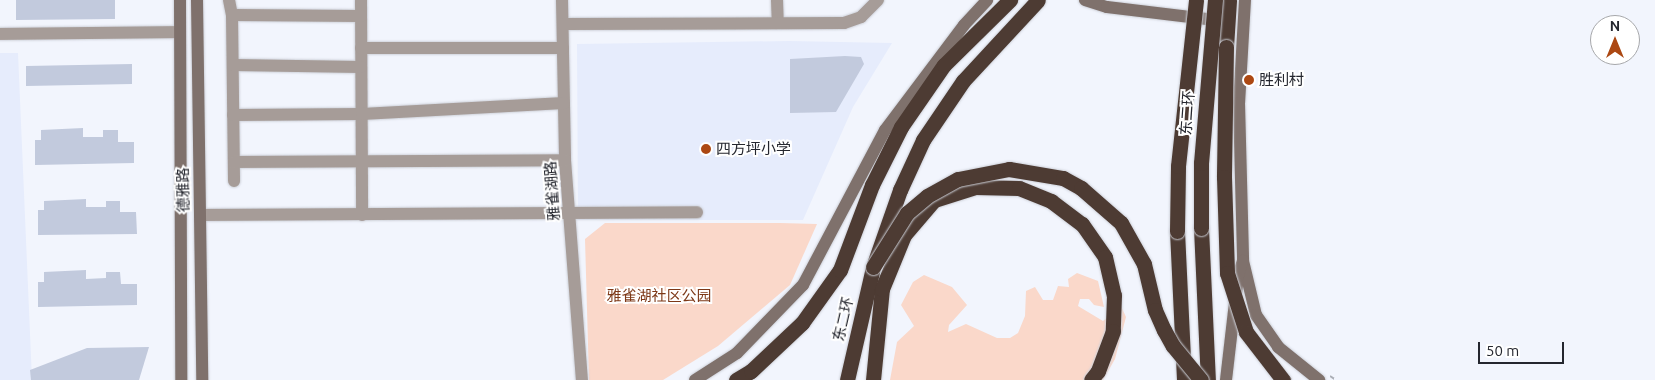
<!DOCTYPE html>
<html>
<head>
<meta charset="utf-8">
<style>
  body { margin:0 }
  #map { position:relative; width:1655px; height:380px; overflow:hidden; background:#f2f5fd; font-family:Ubuntu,"Noto Sans SC",sans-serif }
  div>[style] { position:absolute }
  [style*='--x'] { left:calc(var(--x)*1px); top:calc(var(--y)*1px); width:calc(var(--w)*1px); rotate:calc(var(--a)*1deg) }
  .built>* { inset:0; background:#e6ecfc }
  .green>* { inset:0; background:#fad8ca }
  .building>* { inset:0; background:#c2cadd }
  .path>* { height:2px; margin-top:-1px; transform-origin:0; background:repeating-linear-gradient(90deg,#abaeb6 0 5px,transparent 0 7.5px) }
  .roads { filter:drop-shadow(0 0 1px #cdd0d8) drop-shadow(0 0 1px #cdd0d8) }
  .street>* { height:12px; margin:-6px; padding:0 6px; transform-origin:6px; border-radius:6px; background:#a69c98 }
  .secondary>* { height:12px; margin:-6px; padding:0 6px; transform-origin:6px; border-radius:6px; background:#7f716c }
  .highway>* { height:15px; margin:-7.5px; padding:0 7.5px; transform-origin:7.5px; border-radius:7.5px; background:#4d3b33 }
  .bridges { filter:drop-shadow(0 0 1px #cdd0d8) drop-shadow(0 0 1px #cdd0d8) }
  .highway-bridge>* { height:15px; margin:-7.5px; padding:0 7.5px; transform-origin:7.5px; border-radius:7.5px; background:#4d3b33 }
  .dots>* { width:14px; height:14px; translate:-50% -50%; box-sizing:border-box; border:2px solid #fff; border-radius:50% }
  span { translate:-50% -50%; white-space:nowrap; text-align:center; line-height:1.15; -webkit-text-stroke:4px #fff; paint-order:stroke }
  .poi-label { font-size:15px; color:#24262e }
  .left { translate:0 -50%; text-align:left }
  .street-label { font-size:15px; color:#24262e }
  .park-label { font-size:15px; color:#7d3817 }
  .north { position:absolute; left:1590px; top:15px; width:50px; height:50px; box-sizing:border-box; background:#fff; border:1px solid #a7a8ab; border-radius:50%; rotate:0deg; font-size:14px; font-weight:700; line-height:20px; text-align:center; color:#24262e }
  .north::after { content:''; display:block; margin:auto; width:18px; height:22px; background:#ac4813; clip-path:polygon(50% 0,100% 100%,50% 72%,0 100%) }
  .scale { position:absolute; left:1478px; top:342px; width:86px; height:22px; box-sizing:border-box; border:2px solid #24262e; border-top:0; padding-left:6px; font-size:15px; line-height:18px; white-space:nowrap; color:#24262e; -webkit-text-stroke:4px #fff; paint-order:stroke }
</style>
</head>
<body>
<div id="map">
  <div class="built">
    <div style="clip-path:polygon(789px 41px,892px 43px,853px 107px,803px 220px,578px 220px,577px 44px)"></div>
    <div style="clip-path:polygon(0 53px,18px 53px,32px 380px,0 380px)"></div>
  </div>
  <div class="green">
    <div style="clip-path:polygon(605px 223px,780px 223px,817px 224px,790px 285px,718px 346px,663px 380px,589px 380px,585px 239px)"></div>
    <div style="clip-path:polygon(1077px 273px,1098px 281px,1104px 307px,1094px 305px,1089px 299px,1080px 299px,1078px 306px,1103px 321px,1121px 306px,1126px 317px,1115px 359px,1103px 380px,890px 380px,897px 342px,914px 326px,901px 305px,913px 282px,924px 275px,952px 287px,967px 305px,949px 325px,948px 332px,966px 324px,997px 338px,1010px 338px,1018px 333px,1025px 316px,1026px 291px,1035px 287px,1043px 300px,1053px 300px,1058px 286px,1069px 287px,1068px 279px)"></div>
  </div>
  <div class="building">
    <div style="clip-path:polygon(16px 0,115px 0,115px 19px,16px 20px)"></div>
    <div style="clip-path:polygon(845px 56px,861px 57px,864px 64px,836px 112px,790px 113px,790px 59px)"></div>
    <div style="clip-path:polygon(132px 64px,132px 84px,26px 86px,26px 66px)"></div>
    <div style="clip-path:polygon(83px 128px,83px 137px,103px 137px,103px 130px,118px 130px,118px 142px,134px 142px,134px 163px,35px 165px,35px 140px,41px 140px,41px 130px)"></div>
    <div style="clip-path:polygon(86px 199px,86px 207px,106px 207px,106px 201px,120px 201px,120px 212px,136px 212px,137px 234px,38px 235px,38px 210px,44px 210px,44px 201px)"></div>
    <div style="clip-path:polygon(86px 270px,86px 279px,106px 278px,106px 272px,120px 272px,121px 284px,137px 284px,137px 305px,38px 307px,38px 282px,44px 282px,44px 272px)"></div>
    <div style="clip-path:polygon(149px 347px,139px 380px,31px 380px,30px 370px,87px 348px)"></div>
  </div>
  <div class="path">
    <div style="--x:1330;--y:376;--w:7;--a:34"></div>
  </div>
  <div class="roads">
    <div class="street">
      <div style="--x:229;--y:0;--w:15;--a:79"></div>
      <div style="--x:232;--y:15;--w:166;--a:89.3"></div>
      <div style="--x:361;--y:0;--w:215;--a:89.7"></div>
      <div style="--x:562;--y:0;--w:160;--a:88.9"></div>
      <div style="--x:565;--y:160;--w:221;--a:85.6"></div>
      <div style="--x:777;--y:0;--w:23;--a:88"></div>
      <div style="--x:232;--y:15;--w:129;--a:0.4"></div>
      <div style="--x:563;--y:24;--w:281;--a:-0.2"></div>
      <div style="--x:844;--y:23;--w:18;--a:-19"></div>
      <div style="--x:861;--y:17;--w:24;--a:-45"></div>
      <div style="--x:0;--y:34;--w:180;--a:-0.6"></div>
      <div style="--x:361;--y:48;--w:202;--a:0"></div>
      <div style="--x:233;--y:65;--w:128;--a:0.9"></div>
      <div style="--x:233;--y:115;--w:129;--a:-0.4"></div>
      <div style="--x:362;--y:114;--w:202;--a:-3.1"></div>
      <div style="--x:234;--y:162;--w:331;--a:-0.3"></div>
      <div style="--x:200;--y:215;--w:497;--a:-0.3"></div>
    </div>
    <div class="secondary">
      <div style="--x:180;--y:0;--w:380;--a:89.8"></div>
      <div style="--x:197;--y:0;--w:380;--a:89.2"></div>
      <div style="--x:1085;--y:0;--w:23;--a:18"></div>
      <div style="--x:1107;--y:7;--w:117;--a:6.9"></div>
      <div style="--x:1245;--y:0;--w:103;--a:93.3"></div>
      <div style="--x:1239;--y:103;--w:158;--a:88.5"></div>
      <div style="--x:1243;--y:261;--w:56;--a:76.5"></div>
      <div style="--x:1256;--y:315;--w:39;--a:55"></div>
      <div style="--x:1278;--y:347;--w:53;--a:38.8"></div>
      <div style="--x:695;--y:380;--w:50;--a:-32.7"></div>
      <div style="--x:737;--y:353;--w:95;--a:-45.9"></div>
      <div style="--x:803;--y:285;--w:175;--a:-62.1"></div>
      <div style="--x:885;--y:130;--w:131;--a:-53"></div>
      <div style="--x:964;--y:25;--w:34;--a:-47"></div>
      <div style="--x:1226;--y:380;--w:105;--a:-83.4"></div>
      <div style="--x:1238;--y:276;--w:16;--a:-72"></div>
    </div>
    <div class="highway">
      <div style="--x:1226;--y:47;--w:47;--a:-86.3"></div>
      <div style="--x:1201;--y:228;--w:152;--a:87.4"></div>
      <div style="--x:1177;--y:231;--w:149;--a:87.3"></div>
      <div style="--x:736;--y:380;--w:17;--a:-31"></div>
      <div style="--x:751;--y:371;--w:70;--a:-43.3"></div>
      <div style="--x:802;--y:323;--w:65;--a:-54.4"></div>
      <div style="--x:840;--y:270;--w:91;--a:-69.4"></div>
      <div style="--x:872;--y:185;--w:65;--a:-63.4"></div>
      <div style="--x:901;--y:127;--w:75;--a:-55.3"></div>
      <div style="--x:944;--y:65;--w:93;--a:-44.6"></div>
      <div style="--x:847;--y:380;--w:116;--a:-77"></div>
      <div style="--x:873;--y:267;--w:82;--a:-70.7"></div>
      <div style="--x:900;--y:190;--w:55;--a:-65.3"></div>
      <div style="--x:923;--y:140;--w:71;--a:-55.9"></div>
      <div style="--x:963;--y:81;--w:110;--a:-47.2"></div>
      <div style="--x:873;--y:380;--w:91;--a:-84.4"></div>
      <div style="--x:882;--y:289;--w:58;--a:-67.8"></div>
      <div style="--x:904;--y:235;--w:46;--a:-49.4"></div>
      <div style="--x:934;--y:200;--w:43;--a:-17.6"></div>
      <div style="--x:975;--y:187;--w:44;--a:1.3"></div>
      <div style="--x:1019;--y:188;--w:35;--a:22"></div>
      <div style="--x:1051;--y:201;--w:39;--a:37"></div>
      <div style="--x:1082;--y:224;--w:40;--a:55.1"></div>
      <div style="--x:1105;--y:257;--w:39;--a:77"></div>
      <div style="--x:1114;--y:295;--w:36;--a:92"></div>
      <div style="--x:1113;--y:331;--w:43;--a:110.6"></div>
      <div style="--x:1098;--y:371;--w:11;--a:128"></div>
    </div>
  </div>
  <div class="bridges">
    <div class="highway-bridge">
      <div style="--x:1226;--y:47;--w:130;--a:90.9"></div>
      <div style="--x:1224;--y:177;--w:96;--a:88.2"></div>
      <div style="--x:1227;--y:273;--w:62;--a:72.1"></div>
      <div style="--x:1246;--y:332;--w:61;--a:52.4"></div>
      <div style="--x:1201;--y:228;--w:65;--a:-90"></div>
      <div style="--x:1201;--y:163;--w:164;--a:-85.1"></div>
      <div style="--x:1177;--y:231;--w:65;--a:-89.1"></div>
      <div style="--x:1178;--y:166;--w:167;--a:-83.8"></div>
      <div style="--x:873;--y:267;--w:64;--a:-57.8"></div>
      <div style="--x:907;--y:213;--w:26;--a:-40"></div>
      <div style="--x:927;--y:196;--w:35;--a:-29"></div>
      <div style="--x:958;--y:179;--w:52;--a:-11.1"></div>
      <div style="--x:1009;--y:169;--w:55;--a:9.5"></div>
      <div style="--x:1063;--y:178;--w:21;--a:29"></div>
      <div style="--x:1081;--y:188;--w:53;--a:41.2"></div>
      <div style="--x:1121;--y:223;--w:47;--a:60.7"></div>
      <div style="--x:1144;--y:264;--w:47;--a:76.6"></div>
      <div style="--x:1155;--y:310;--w:22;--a:66"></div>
      <div style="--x:1164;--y:330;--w:18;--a:61"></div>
      <div style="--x:1173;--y:346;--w:44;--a:50.5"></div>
    </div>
  </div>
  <div class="dots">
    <div style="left:1249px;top:80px;background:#ac4813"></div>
    <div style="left:706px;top:149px;background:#ac4813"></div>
  </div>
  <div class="poi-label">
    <span class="left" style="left:1259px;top:80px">胜利村</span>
    <span class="left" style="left:716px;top:149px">四方坪小学</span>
  </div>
  <div class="street-label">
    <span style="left:1187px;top:113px;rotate:-86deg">东二环</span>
    <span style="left:183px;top:190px;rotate:-91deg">德雅路</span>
    <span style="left:552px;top:191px;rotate:-94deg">雅雀湖路</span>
    <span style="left:843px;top:319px;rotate:-77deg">东二环</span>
  </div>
  <div class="park-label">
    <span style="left:659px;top:296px">雅雀湖社区公园</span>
  </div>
  <div class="north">N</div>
  <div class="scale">50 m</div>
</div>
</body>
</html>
